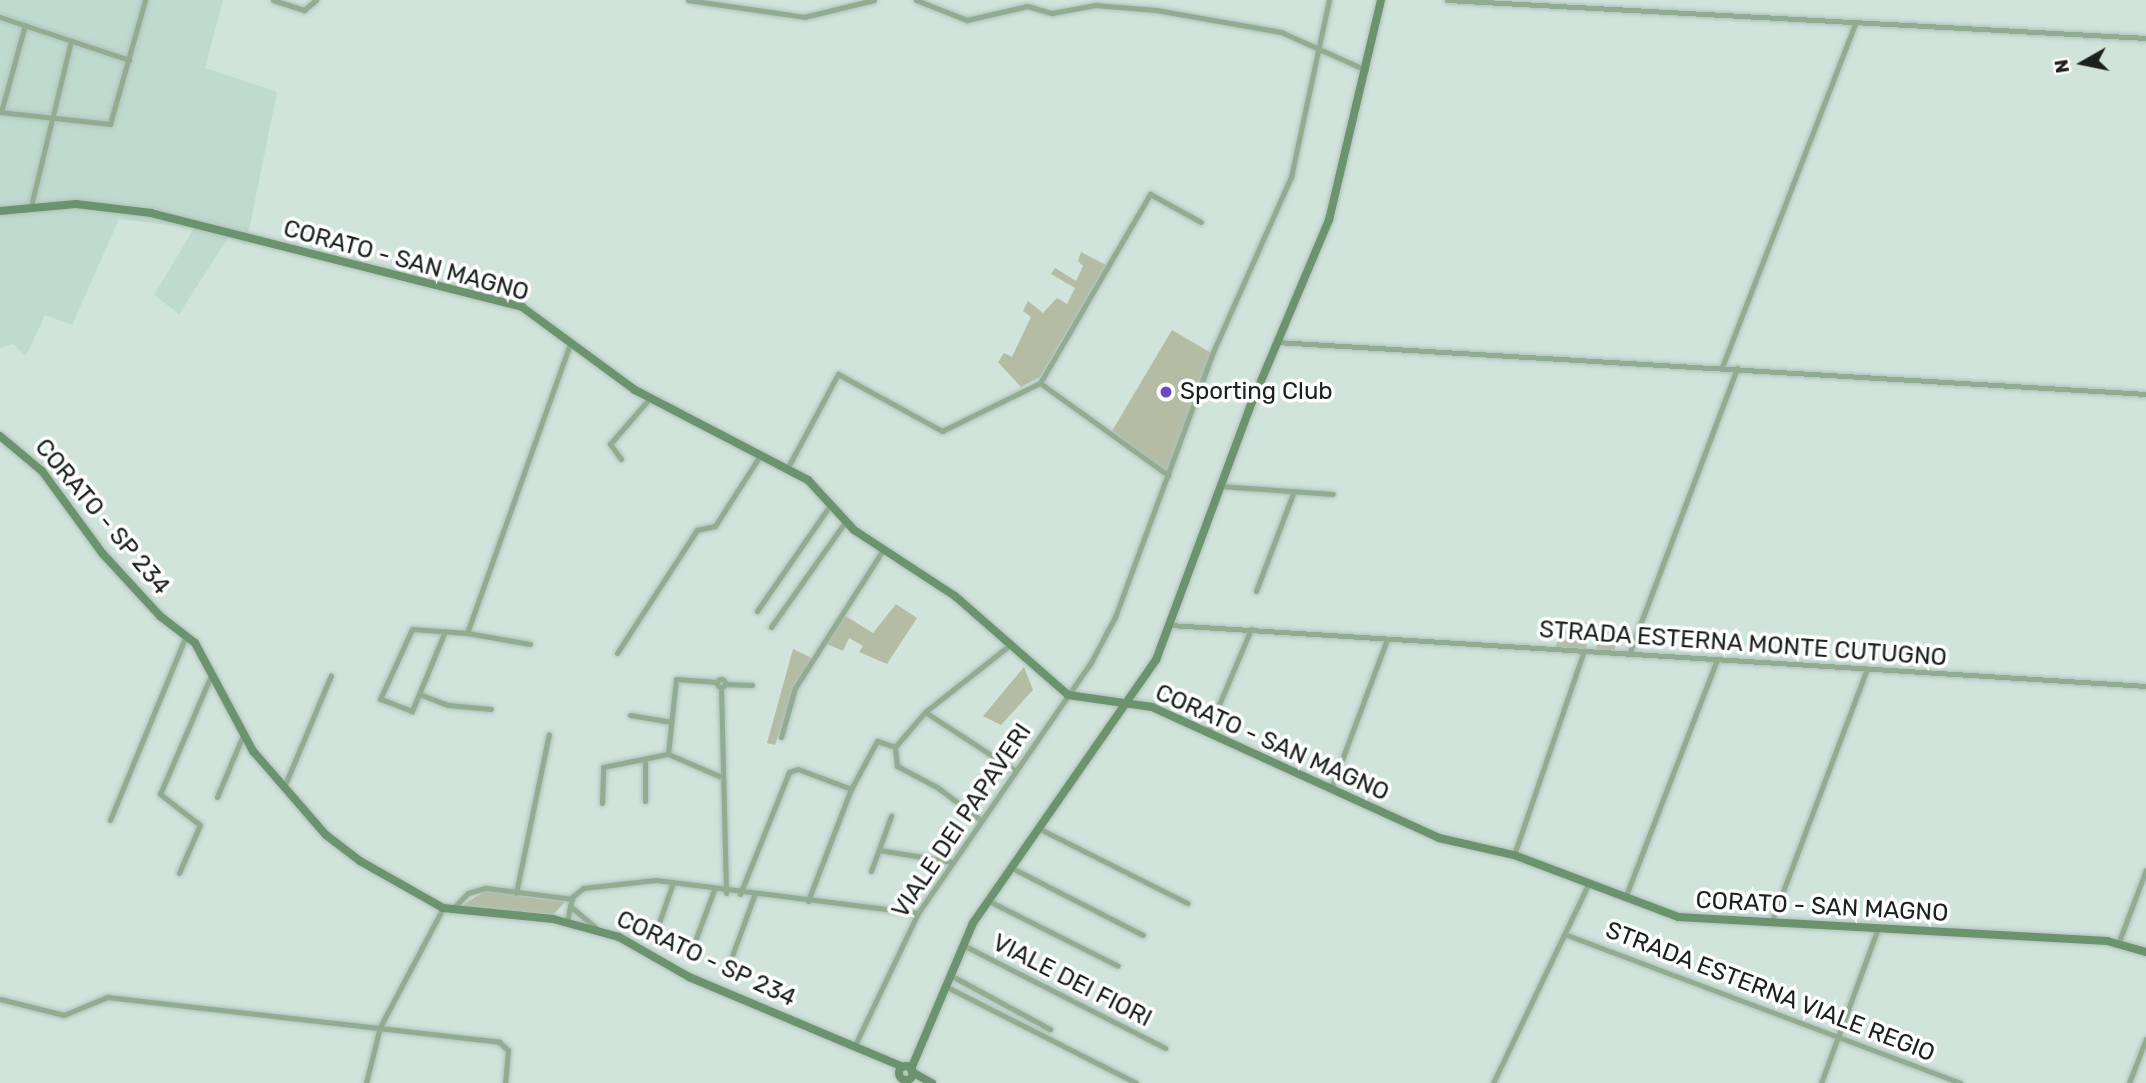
<!DOCTYPE html>
<html>
<head>
<meta charset="utf-8">
<style>
  body { margin:0 }
  #map { position:relative; width:2146px; height:1083px; overflow:hidden; background:#d1e4dc; font-family:Rubik,sans-serif }
  div>[style] { position:absolute }
  [style*='--x'] { left:calc(var(--x)*1px); top:calc(var(--y)*1px); width:calc(var(--w)*1px); rotate:calc(var(--a)*1deg) }
  .built>* { inset:0; background:#bfdacf }
  .green>* { inset:0; background:#b4bca4 }
  .roads { filter:drop-shadow(0 0 2px #b0c1ba) drop-shadow(0 0 2px #b0c1ba) }
  .street>* { height:5px; margin:-2.5px; padding:0 2.5px; transform-origin:2.5px; border-radius:2.5px; background:#92ac92 }
  .street>.ring { margin:-2.5px; padding:0; box-sizing:content-box; background:none; border:5px solid #92ac92; border-radius:50% }
  .secondary>* { height:8px; margin:-4px; padding:0 4px; transform-origin:4px; border-radius:4px; background:#6b936d }
  .secondary>.ring { margin:-4px; padding:0; box-sizing:content-box; background:none; border:8px solid #6b936d; border-radius:50% }
  .dots>* { width:19px; height:19px; translate:-50% -50%; box-sizing:border-box; border:4px solid #fff; border-radius:50% }
  span { translate:-50% -50%; white-space:nowrap; text-align:center; line-height:1.15; -webkit-text-stroke:7px #fff; paint-order:stroke }
  .street-label { font-size:24px; color:#1a211f }
  .poi-label { font-size:24px; color:#1a211f }
  .left { translate:0 -50%; text-align:left }
  .north { position:absolute; left:2048px; top:28px; width:70px; height:70px; -webkit-text-stroke:5px #fff; paint-order:stroke; rotate:261deg; font-size:19px; font-weight:700; line-height:28px; text-align:center; color:#1a211f }
  .north::after { content:''; display:block; margin:auto; width:24px; height:32px; background:#1a211f; clip-path:polygon(50% 0,100% 100%,50% 72%,0 100%) }
</style>
</head>
<body>
<div id="map">
  <div class="built">
    <div style="clip-path:polygon(0 0,223px 0,205px 68px,277px 92px,246px 245px,228px 238px,179px 314px,154px 295px,194px 228px,119px 219px,72px 325px,45px 315px,26px 356px,13px 344px,0 348px)"></div>
  </div>
  <div class="green">
    <div style="clip-path:polygon(1081px 252px,1106px 265px,1040px 377px,1021px 387px,998px 362px,1004px 353px,1012px 357px,1031px 317px,1023px 311px,1028px 301px,1043px 313px,1057px 298px,1067px 304px,1075px 288px,1051px 274px,1055px 268px,1076px 281px,1083px 266px,1078px 261px)"></div>
    <div style="clip-path:polygon(1172px 330px,1211px 353px,1167px 472px,1112px 431px)"></div>
    <div style="clip-path:polygon(896px 604px,917px 618px,887px 664px,859px 652px,863px 646px,849px 638px,843px 651px,827px 644px,844px 615px,873px 633px)"></div>
    <div style="clip-path:polygon(1566px 620px,1589px 623px,1586px 650px,1555px 648px)"></div>
    <div style="clip-path:polygon(1606px 623px,1622px 630px,1614px 651px,1595px 650px)"></div>
    <div style="clip-path:polygon(793px 649px,812px 658px,794px 688px,775px 745px,767px 743px)"></div>
    <div style="clip-path:polygon(1024px 667px,1033px 690px,1001px 725px,983px 716px)"></div>
    <div style="clip-path:polygon(485px 891px,565px 902px,554px 914px,458px 908px)"></div>
  </div>
  <div class="roads">
    <div class="street">
      <div style="--x:273;--y:0;--w:33;--a:18"></div>
      <div style="--x:304;--y:10;--w:16;--a:-40"></div>
      <div style="--x:688;--y:0;--w:117;--a:8.3"></div>
      <div style="--x:804;--y:17;--w:72;--a:-13.7"></div>
      <div style="--x:916;--y:0;--w:55;--a:21.4"></div>
      <div style="--x:967;--y:20;--w:62;--a:-13.1"></div>
      <div style="--x:1027;--y:6;--w:26;--a:16"></div>
      <div style="--x:1052;--y:13;--w:44;--a:-10.5"></div>
      <div style="--x:1095;--y:5;--w:61;--a:4.7"></div>
      <div style="--x:1156;--y:10;--w:127;--a:10"></div>
      <div style="--x:1281;--y:32;--w:93;--a:24.1"></div>
      <div style="--x:1447;--y:0;--w:700;--a:3.11"></div>
      <div style="--x:0;--y:17;--w:136;--a:18.4"></div>
      <div style="--x:0;--y:112;--w:111;--a:6.2"></div>
      <div style="--x:110;--y:124;--w:129;--a:-74.2"></div>
      <div style="--x:1;--y:112;--w:90;--a:-74.6"></div>
      <div style="--x:31;--y:206;--w:170;--a:-76.4"></div>
      <div style="--x:1276;--y:342;--w:872;--a:3.42"></div>
      <div style="--x:1722;--y:367;--w:370;--a:-68.8"></div>
      <div style="--x:1040;--y:383;--w:158;--a:35.7"></div>
      <div style="--x:621;--y:459;--w:19;--a:-126"></div>
      <div style="--x:610;--y:444;--w:61;--a:-49"></div>
      <div style="--x:788;--y:467;--w:106;--a:-61.7"></div>
      <div style="--x:838;--y:374;--w:119;--a:28.7"></div>
      <div style="--x:942;--y:431;--w:109;--a:-26.1"></div>
      <div style="--x:1040;--y:383;--w:219;--a:-59.8"></div>
      <div style="--x:1150;--y:194;--w:58;--a:28.8"></div>
      <div style="--x:1220;--y:486;--w:113;--a:4"></div>
      <div style="--x:1256;--y:591;--w:107;--a:-69.2"></div>
      <div style="--x:757;--y:611;--w:129;--a:-55.4"></div>
      <div style="--x:1169;--y:625;--w:979;--a:3.57"></div>
      <div style="--x:771;--y:627;--w:128;--a:-54.8"></div>
      <div style="--x:445;--y:631;--w:87;--a:112.4"></div>
      <div style="--x:412;--y:711;--w:34;--a:-159"></div>
      <div style="--x:380;--y:699;--w:77;--a:-65.4"></div>
      <div style="--x:412;--y:629;--w:55;--a:4.2"></div>
      <div style="--x:467;--y:633;--w:64;--a:9.9"></div>
      <div style="--x:467;--y:633;--w:308;--a:-70.4"></div>
      <div style="--x:617;--y:653;--w:147;--a:-57"></div>
      <div style="--x:697;--y:530;--w:18;--a:-13"></div>
      <div style="--x:715;--y:526;--w:85;--a:-57.4"></div>
      <div style="--x:1629;--y:654;--w:306;--a:-69.3"></div>
      <div class="ring" style="left:717px;top:679px;width:3px;height:3px"></div>
      <div style="--x:725;--y:684;--w:27;--a:2"></div>
      <div style="--x:721;--y:687;--w:206;--a:88.6"></div>
      <div style="--x:419;--y:694;--w:31;--a:21"></div>
      <div style="--x:448;--y:705;--w:43;--a:5.3"></div>
      <div style="--x:925;--y:712;--w:108;--a:33"></div>
      <div style="--x:630;--y:715;--w:42;--a:9.7"></div>
      <div style="--x:1207;--y:733;--w:113;--a:-67.1"></div>
      <div style="--x:781;--y:737;--w:51;--a:-74.1"></div>
      <div style="--x:795;--y:688;--w:164;--a:-57.5"></div>
      <div style="--x:895;--y:747;--w:46;--a:-49.4"></div>
      <div style="--x:925;--y:712;--w:110;--a:-38.3"></div>
      <div style="--x:668;--y:754;--w:75;--a:-83.9"></div>
      <div style="--x:676;--y:679;--w:41;--a:4.2"></div>
      <div style="--x:645;--y:762;--w:39;--a:90"></div>
      <div style="--x:284;--y:787;--w:121;--a:-67.2"></div>
      <div style="--x:1331;--y:789;--w:160;--a:-69.5"></div>
      <div style="--x:217;--y:797;--w:67;--a:-67.2"></div>
      <div style="--x:602;--y:803;--w:36;--a:-88"></div>
      <div style="--x:603;--y:767;--w:66;--a:-11.3"></div>
      <div style="--x:668;--y:754;--w:56;--a:23.3"></div>
      <div style="--x:110;--y:820;--w:199;--a:-67.6"></div>
      <div style="--x:1040;--y:829;--w:165;--a:26.7"></div>
      <div style="--x:879;--y:850;--w:75;--a:9.2"></div>
      <div style="--x:1514;--y:855;--w:216;--a:-71.1"></div>
      <div style="--x:1012;--y:868;--w:147;--a:27.1"></div>
      <div style="--x:871;--y:871;--w:59;--a:-70"></div>
      <div style="--x:179;--y:873;--w:52;--a:-66.4"></div>
      <div style="--x:200;--y:825;--w:51;--a:-142.2"></div>
      <div style="--x:160;--y:794;--w:132;--a:-66.7"></div>
      <div style="--x:516;--y:893;--w:162;--a:-78.3"></div>
      <div style="--x:740;--y:894;--w:131;--a:-68.1"></div>
      <div style="--x:789;--y:772;--w:9;--a:-18"></div>
      <div style="--x:798;--y:769;--w:57;--a:20.7"></div>
      <div style="--x:1625;--y:898;--w:256;--a:-68.9"></div>
      <div style="--x:808;--y:901;--w:120;--a:-69"></div>
      <div style="--x:851;--y:789;--w:55;--a:-61.6"></div>
      <div style="--x:877;--y:741;--w:19;--a:18"></div>
      <div style="--x:895;--y:747;--w:19;--a:84"></div>
      <div style="--x:897;--y:766;--w:45;--a:27.7"></div>
      <div style="--x:937;--y:787;--w:56;--a:37.1"></div>
      <div style="--x:989;--y:901;--w:144;--a:26.7"></div>
      <div style="--x:570;--y:906;--w:34;--a:40"></div>
      <div style="--x:451;--y:910;--w:24;--a:-45"></div>
      <div style="--x:468;--y:893;--w:19;--a:-16"></div>
      <div style="--x:486;--y:888;--w:87;--a:7.3"></div>
      <div style="--x:567;--y:922;--w:25;--a:-79"></div>
      <div style="--x:572;--y:897;--w:14;--a:-39"></div>
      <div style="--x:583;--y:888;--w:73;--a:-6.3"></div>
      <div style="--x:656;--y:880;--w:264;--a:7.2"></div>
      <div style="--x:659;--y:923;--w:43;--a:-71.1"></div>
      <div style="--x:1771;--y:923;--w:272;--a:-69.3"></div>
      <div style="--x:1567;--y:935;--w:420;--a:20.6"></div>
      <div style="--x:695;--y:941;--w:54;--a:-69.6"></div>
      <div style="--x:2118;--y:944;--w:79;--a:-69.3"></div>
      <div style="--x:963;--y:945;--w:227;--a:27"></div>
      <div style="--x:732;--y:956;--w:64;--a:-69.9"></div>
      <div style="--x:950;--y:975;--w:114;--a:28.4"></div>
      <div style="--x:945;--y:986;--w:214;--a:26.9"></div>
      <div style="--x:0;--y:999;--w:66;--a:14"></div>
      <div style="--x:64;--y:1015;--w:47;--a:-22.7"></div>
      <div style="--x:107;--y:997;--w:395;--a:6.5"></div>
      <div style="--x:499;--y:1042;--w:12;--a:42"></div>
      <div style="--x:508;--y:1050;--w:33;--a:95"></div>
      <div style="--x:855;--y:1045;--w:146;--a:-64.5"></div>
      <div style="--x:918;--y:913;--w:303;--a:-55.4"></div>
      <div style="--x:1090;--y:664;--w:53;--a:-62"></div>
      <div style="--x:1115;--y:617;--w:283;--a:-69.7"></div>
      <div style="--x:1213;--y:352;--w:192;--a:-66"></div>
      <div style="--x:1291;--y:177;--w:181;--a:-77.9"></div>
      <div style="--x:366;--y:1083;--w:58;--a:-76"></div>
      <div style="--x:380;--y:1027;--w:135;--a:-62.1"></div>
      <div style="--x:1493;--y:1083;--w:220;--a:-64.4"></div>
      <div style="--x:1821;--y:1083;--w:162;--a:-69.8"></div>
      <div style="--x:2129;--y:1083;--w:47;--a:-68.9"></div>
    </div>
    <div class="secondary">
      <div style="--x:0;--y:211;--w:76;--a:-5.3"></div>
      <div style="--x:76;--y:204;--w:76;--a:6.8"></div>
      <div style="--x:151;--y:213;--w:383;--a:14.2"></div>
      <div style="--x:522;--y:307;--w:140;--a:36.3"></div>
      <div style="--x:635;--y:390;--w:195;--a:27.5"></div>
      <div style="--x:808;--y:480;--w:68;--a:47.4"></div>
      <div style="--x:854;--y:530;--w:121;--a:33.2"></div>
      <div style="--x:955;--y:596;--w:150;--a:41.2"></div>
      <div style="--x:1068;--y:695;--w:85;--a:8.1"></div>
      <div style="--x:1152;--y:707;--w:315;--a:24.5"></div>
      <div style="--x:1439;--y:838;--w:77;--a:12.8"></div>
      <div style="--x:1514;--y:855;--w:175;--a:20.7"></div>
      <div style="--x:1678;--y:917;--w:430;--a:3.2"></div>
      <div style="--x:2107;--y:941;--w:41;--a:15.8"></div>
      <div style="--x:0;--y:436;--w:55;--a:39.8"></div>
      <div style="--x:42;--y:471;--w:103;--a:53.7"></div>
      <div style="--x:103;--y:554;--w:84;--a:47.4"></div>
      <div style="--x:160;--y:616;--w:44;--a:37.6"></div>
      <div style="--x:195;--y:643;--w:123;--a:61.8"></div>
      <div style="--x:253;--y:751;--w:111;--a:49"></div>
      <div style="--x:326;--y:835;--w:43;--a:37.4"></div>
      <div style="--x:360;--y:861;--w:95;--a:29.5"></div>
      <div style="--x:443;--y:908;--w:111;--a:5.7"></div>
      <div style="--x:553;--y:919;--w:68;--a:15.3"></div>
      <div style="--x:619;--y:937;--w:81;--a:29.7"></div>
      <div style="--x:689;--y:977;--w:232;--a:22.8"></div>
      <div class="ring" style="left:899px;top:1066px;width:6px;height:6px"></div>
      <div style="--x:911;--y:1069;--w:159;--a:-67"></div>
      <div style="--x:973;--y:923;--w:320;--a:-55.2"></div>
      <div style="--x:1156;--y:660;--w:270;--a:-69.6"></div>
      <div style="--x:1250;--y:407;--w:203;--a:-67.1"></div>
      <div style="--x:1329;--y:220;--w:226;--a:-76.7"></div>
      <div style="--x:912;--y:1072;--w:23;--a:29"></div>
    </div>
  </div>
  <div class="dots">
    <div style="left:1166px;top:392px;background:#6a4ac3"></div>
  </div>
  <div class="street-label">
    <span style="left:406px;top:261px;rotate:15deg">CORATO - SAN MAGNO</span>
    <span style="left:102px;top:517px;rotate:50deg">CORATO - SP 234</span>
    <span style="left:1743px;top:644px;rotate:4deg">STRADA ESTERNA MONTE CUTUGNO</span>
    <span style="left:1272px;top:743px;rotate:24deg">CORATO - SAN MAGNO</span>
    <span style="left:962px;top:821px;rotate:-56deg">VIALE DEI PAPAVERI</span>
    <span style="left:1822px;top:907px;rotate:3deg">CORATO - SAN MAGNO</span>
    <span style="left:706px;top:959px;rotate:25deg">CORATO - SP 234</span>
    <span style="left:1072px;top:981px;rotate:27deg">VIALE DEI FIORI</span>
    <span style="left:1770px;top:992px;rotate:21deg">STRADA ESTERNA VIALE REGIO</span>
  </div>
  <div class="poi-label">
    <span class="left" style="left:1180px;top:392px">Sporting Club</span>
  </div>
  <div class="north">N</div>
</div>
</body>
</html>
